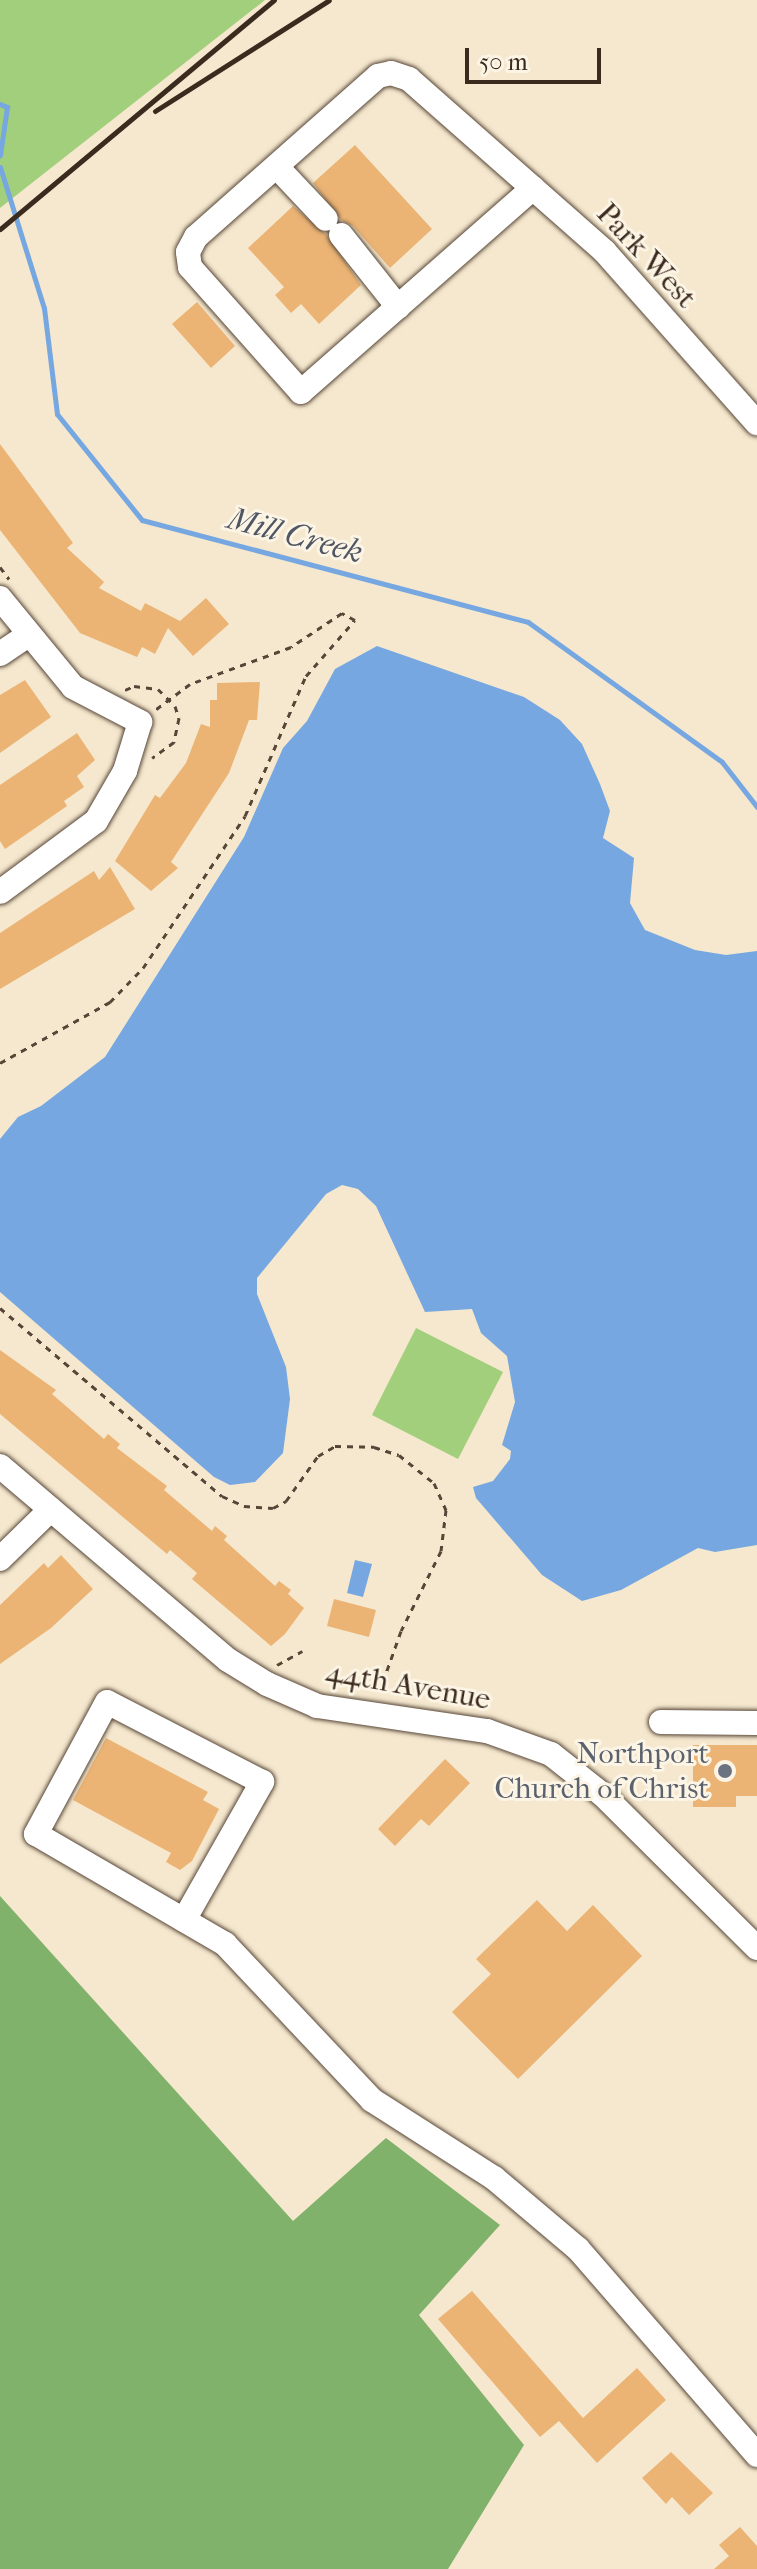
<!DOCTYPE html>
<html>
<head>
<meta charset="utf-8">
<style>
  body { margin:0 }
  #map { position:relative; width:757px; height:2569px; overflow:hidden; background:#f5e8ce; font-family:"IM FELL French Canon",serif }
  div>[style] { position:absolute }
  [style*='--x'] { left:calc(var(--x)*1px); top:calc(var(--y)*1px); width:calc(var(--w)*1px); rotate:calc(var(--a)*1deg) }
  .green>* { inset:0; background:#a2cf7c }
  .forest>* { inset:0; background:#81b26c }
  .water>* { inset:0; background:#76a7e1 }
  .stream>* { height:5px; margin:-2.5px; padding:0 2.5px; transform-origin:2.5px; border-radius:2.5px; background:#76a7e1 }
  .building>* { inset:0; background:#ebb475 }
  .path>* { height:3px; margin-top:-1.5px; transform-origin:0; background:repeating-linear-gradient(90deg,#574638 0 6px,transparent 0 12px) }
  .roads { filter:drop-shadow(0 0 2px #574638) drop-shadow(0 0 2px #574638) }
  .minor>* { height:24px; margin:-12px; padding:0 12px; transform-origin:12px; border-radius:12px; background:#fff }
  .rail>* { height:5px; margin:-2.5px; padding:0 2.5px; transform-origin:2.5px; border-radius:2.5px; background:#3b2a1e }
  .dots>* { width:22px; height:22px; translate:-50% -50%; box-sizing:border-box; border:4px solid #fcf5e5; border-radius:50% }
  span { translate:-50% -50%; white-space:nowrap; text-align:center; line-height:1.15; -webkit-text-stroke:6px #fcf5e5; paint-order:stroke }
  .street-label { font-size:30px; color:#3b2a1e }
  .worship-label { font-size:30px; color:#5b616d }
  .right { translate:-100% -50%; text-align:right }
  .water-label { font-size:32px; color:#505662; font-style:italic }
  .scale { position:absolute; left:465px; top:48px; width:136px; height:36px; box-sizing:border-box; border:4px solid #3b2a1e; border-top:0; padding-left:10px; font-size:24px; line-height:28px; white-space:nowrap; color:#3b2a1e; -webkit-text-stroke:6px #fcf5e5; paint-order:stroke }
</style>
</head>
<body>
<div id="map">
  <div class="green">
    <div style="clip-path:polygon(0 0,265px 0,0 208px)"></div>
    <div style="clip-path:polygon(416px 1328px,503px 1372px,458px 1459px,372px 1415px)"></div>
  </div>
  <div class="forest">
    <div style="clip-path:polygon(0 1896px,293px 2221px,386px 2138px,500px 2225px,419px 2315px,524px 2445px,448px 2569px,0 2569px)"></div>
  </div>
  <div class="water">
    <div style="clip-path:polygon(377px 646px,524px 697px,560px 720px,582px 744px,600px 784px,610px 811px,603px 838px,634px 858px,630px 903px,645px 930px,695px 950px,726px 955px,757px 951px,757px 1545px,715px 1552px,698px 1548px,621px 1590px,582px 1601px,542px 1575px,476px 1498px,473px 1487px,493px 1481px,510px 1459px,511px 1451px,502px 1445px,515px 1402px,507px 1356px,481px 1333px,472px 1309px,425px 1312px,376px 1206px,358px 1189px,342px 1185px,326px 1194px,257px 1278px,257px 1294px,286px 1367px,290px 1399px,283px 1453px,255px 1482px,230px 1485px,214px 1477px,0 1292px,0 1139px,18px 1117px,41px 1106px,105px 1057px,244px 837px,283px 748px,307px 721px,335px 669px)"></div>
    <div style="clip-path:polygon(355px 1560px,372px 1564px,363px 1597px,347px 1593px)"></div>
  </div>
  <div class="stream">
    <div style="--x:0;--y:104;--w:8;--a:23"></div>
    <div style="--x:7;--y:107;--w:49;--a:98.3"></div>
    <div style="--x:0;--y:167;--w:148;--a:72.7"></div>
    <div style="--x:44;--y:308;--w:107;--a:83"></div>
    <div style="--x:57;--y:414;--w:136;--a:51.3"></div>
    <div style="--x:142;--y:520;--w:399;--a:14.8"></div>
    <div style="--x:528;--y:622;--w:239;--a:35.8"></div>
    <div style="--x:722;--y:762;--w:57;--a:52.1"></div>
  </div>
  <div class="building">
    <div style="clip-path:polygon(355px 145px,432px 229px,390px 268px,353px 226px,341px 220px,313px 183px)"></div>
    <div style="clip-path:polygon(293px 206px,326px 234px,361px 285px,319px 324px,301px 304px,291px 313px,275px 295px,284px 287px,248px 248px)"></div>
    <div style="clip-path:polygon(197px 302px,235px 346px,211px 368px,172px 324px)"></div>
    <div style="clip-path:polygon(0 444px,73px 543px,67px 548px,104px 582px,99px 588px,141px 611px,145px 603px,180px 621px,206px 598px,229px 624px,193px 656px,168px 628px,155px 654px,142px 647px,137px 657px,80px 633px,0 530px)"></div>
    <div style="clip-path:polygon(25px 680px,51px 717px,0 753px,0 695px)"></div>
    <div style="clip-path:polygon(260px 682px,257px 720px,249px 720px,229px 773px,171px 862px,178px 868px,151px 891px,115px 861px,155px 795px,160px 798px,186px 763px,201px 724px,210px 727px,210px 700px,217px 700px,217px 683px)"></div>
    <div style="clip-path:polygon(77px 733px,95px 760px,77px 776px,84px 787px,64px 801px,67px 806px,5px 849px,0 841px,0 785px)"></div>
    <div style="clip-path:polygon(110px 867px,135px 909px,0 989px,0 933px,94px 871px,99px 880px)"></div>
    <div style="clip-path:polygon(0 1350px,56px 1390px,52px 1394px,104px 1439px,108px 1434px,120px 1444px,117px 1448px,167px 1486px,164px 1490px,212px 1531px,215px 1526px,227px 1536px,224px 1540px,275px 1586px,279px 1581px,291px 1590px,288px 1594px,304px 1608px,285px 1634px,271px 1646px,192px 1579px,197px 1573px,170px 1550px,167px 1554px,0 1414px)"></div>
    <div style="clip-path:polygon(61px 1555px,93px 1589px,51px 1628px,0 1664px,0 1605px,44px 1563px,48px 1568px)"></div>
    <div style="clip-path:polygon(334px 1599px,376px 1610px,369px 1637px,327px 1626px)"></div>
    <div style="clip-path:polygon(106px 1738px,208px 1792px,203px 1800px,219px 1809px,192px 1861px,180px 1870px,166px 1862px,171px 1853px,73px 1800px)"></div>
    <div style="clip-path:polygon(693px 1745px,757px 1745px,757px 1796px,736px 1796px,736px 1807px,693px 1807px)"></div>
    <div style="clip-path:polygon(445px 1759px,470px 1783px,429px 1826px,421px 1819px,395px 1846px,378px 1829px)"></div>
    <div style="clip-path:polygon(537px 1900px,567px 1931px,593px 1905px,642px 1956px,518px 2079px,452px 2012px,491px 1974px,476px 1959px)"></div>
    <div style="clip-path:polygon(472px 2291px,583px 2418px,637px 2368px,666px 2400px,597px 2463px,559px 2421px,540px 2437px,438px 2319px)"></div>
    <div style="clip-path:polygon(671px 2452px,713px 2493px,689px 2515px,672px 2497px,666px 2504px,642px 2478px)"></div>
    <div style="clip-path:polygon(740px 2527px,757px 2546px,757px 2569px,714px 2569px,729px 2556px,719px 2545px)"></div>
  </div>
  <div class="path">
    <div style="--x:0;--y:567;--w:15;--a:53"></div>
    <div style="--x:125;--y:690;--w:10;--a:-24"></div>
    <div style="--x:134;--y:686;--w:24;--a:7"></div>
    <div style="--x:158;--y:689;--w:24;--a:45"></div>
    <div style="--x:175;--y:706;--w:13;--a:72"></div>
    <div style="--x:179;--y:718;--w:25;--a:102"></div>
    <div style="--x:174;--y:742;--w:27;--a:144"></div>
    <div style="--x:0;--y:1063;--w:126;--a:-29"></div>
    <div style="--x:110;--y:1002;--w:47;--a:-45.9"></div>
    <div style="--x:143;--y:968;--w:183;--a:-56.1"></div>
    <div style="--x:245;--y:816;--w:153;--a:-66.5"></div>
    <div style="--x:306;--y:676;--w:74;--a:-48.8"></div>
    <div style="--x:355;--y:620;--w:15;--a:-152"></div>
    <div style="--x:342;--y:613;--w:61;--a:146.3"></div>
    <div style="--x:291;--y:647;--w:108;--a:159.9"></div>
    <div style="--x:190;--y:684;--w:44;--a:143.4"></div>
    <div style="--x:0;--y:1308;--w:291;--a:40.3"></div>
    <div style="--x:222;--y:1496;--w:24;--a:24"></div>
    <div style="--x:244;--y:1506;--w:29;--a:4"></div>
    <div style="--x:273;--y:1508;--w:15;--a:-28"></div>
    <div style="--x:286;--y:1501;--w:55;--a:-54.6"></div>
    <div style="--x:318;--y:1456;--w:20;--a:-30"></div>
    <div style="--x:335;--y:1446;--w:39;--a:1"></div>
    <div style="--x:374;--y:1447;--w:26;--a:18"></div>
    <div style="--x:399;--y:1455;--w:45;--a:38.7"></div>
    <div style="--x:434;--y:1483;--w:30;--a:66"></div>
    <div style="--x:446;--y:1510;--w:41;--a:97"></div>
    <div style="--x:441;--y:1551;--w:89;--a:116.6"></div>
    <div style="--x:401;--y:1631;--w:48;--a:109.6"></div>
    <div style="--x:277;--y:1665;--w:29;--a:-29"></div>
  </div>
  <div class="roads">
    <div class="minor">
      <div style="--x:277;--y:167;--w:71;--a:46.7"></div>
      <div style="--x:533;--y:188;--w:309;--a:138.7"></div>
      <div style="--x:301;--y:392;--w:167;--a:-131.6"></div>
      <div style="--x:190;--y:267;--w:15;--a:-98"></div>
      <div style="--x:188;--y:252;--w:17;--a:-62"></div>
      <div style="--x:196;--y:237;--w:243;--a:-41.5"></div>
      <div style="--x:378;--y:76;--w:13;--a:-13"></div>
      <div style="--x:391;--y:73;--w:19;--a:18"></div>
      <div style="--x:409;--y:79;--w:261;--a:41.4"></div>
      <div style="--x:605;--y:252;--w:229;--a:48.4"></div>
      <div style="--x:341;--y:235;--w:92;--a:51.6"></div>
      <div style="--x:0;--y:598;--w:115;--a:50.6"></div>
      <div style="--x:73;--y:687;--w:76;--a:27.6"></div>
      <div style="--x:140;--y:722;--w:51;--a:107"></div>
      <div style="--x:125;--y:771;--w:58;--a:120.1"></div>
      <div style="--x:96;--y:821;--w:119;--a:143.5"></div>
      <div style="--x:0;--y:654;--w:34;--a:-34"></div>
      <div style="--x:0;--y:1466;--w:299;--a:40.4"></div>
      <div style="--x:228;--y:1660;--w:46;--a:31.6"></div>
      <div style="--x:267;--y:1684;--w:55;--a:23.7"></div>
      <div style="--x:317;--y:1706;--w:172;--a:8.4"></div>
      <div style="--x:487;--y:1731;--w:68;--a:19.8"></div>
      <div style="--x:551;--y:1754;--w:66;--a:38.3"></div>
      <div style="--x:603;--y:1795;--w:217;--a:44.8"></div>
      <div style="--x:0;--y:1559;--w:71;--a:-44.4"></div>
      <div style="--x:661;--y:1722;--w:96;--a:0.6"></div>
      <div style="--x:184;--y:1920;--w:159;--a:-60.5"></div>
      <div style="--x:262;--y:1782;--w:174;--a:-152.7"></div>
      <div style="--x:107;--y:1702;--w:150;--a:118.3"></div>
      <div style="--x:36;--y:1834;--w:219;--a:30.2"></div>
      <div style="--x:225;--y:1944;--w:214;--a:46.7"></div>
      <div style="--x:372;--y:2100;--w:145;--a:32.6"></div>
      <div style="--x:494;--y:2178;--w:110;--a:40.2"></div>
      <div style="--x:578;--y:2249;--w:273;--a:49"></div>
    </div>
  </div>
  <div class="rail">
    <div style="--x:155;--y:111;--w:206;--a:-32.5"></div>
    <div style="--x:0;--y:229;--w:357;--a:-39.9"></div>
  </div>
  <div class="dots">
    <div style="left:725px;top:1771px;background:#6b7280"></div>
  </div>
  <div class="street-label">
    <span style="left:646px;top:256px;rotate:47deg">Park West</span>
    <span style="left:408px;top:1686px;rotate:10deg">44th Avenue</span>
  </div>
  <div class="worship-label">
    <span class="right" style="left:709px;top:1771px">Northport<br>Church of Christ</span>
  </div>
  <div class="water-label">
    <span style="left:295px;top:536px;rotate:15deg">Mill Creek</span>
  </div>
  <div class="scale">50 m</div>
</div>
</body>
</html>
